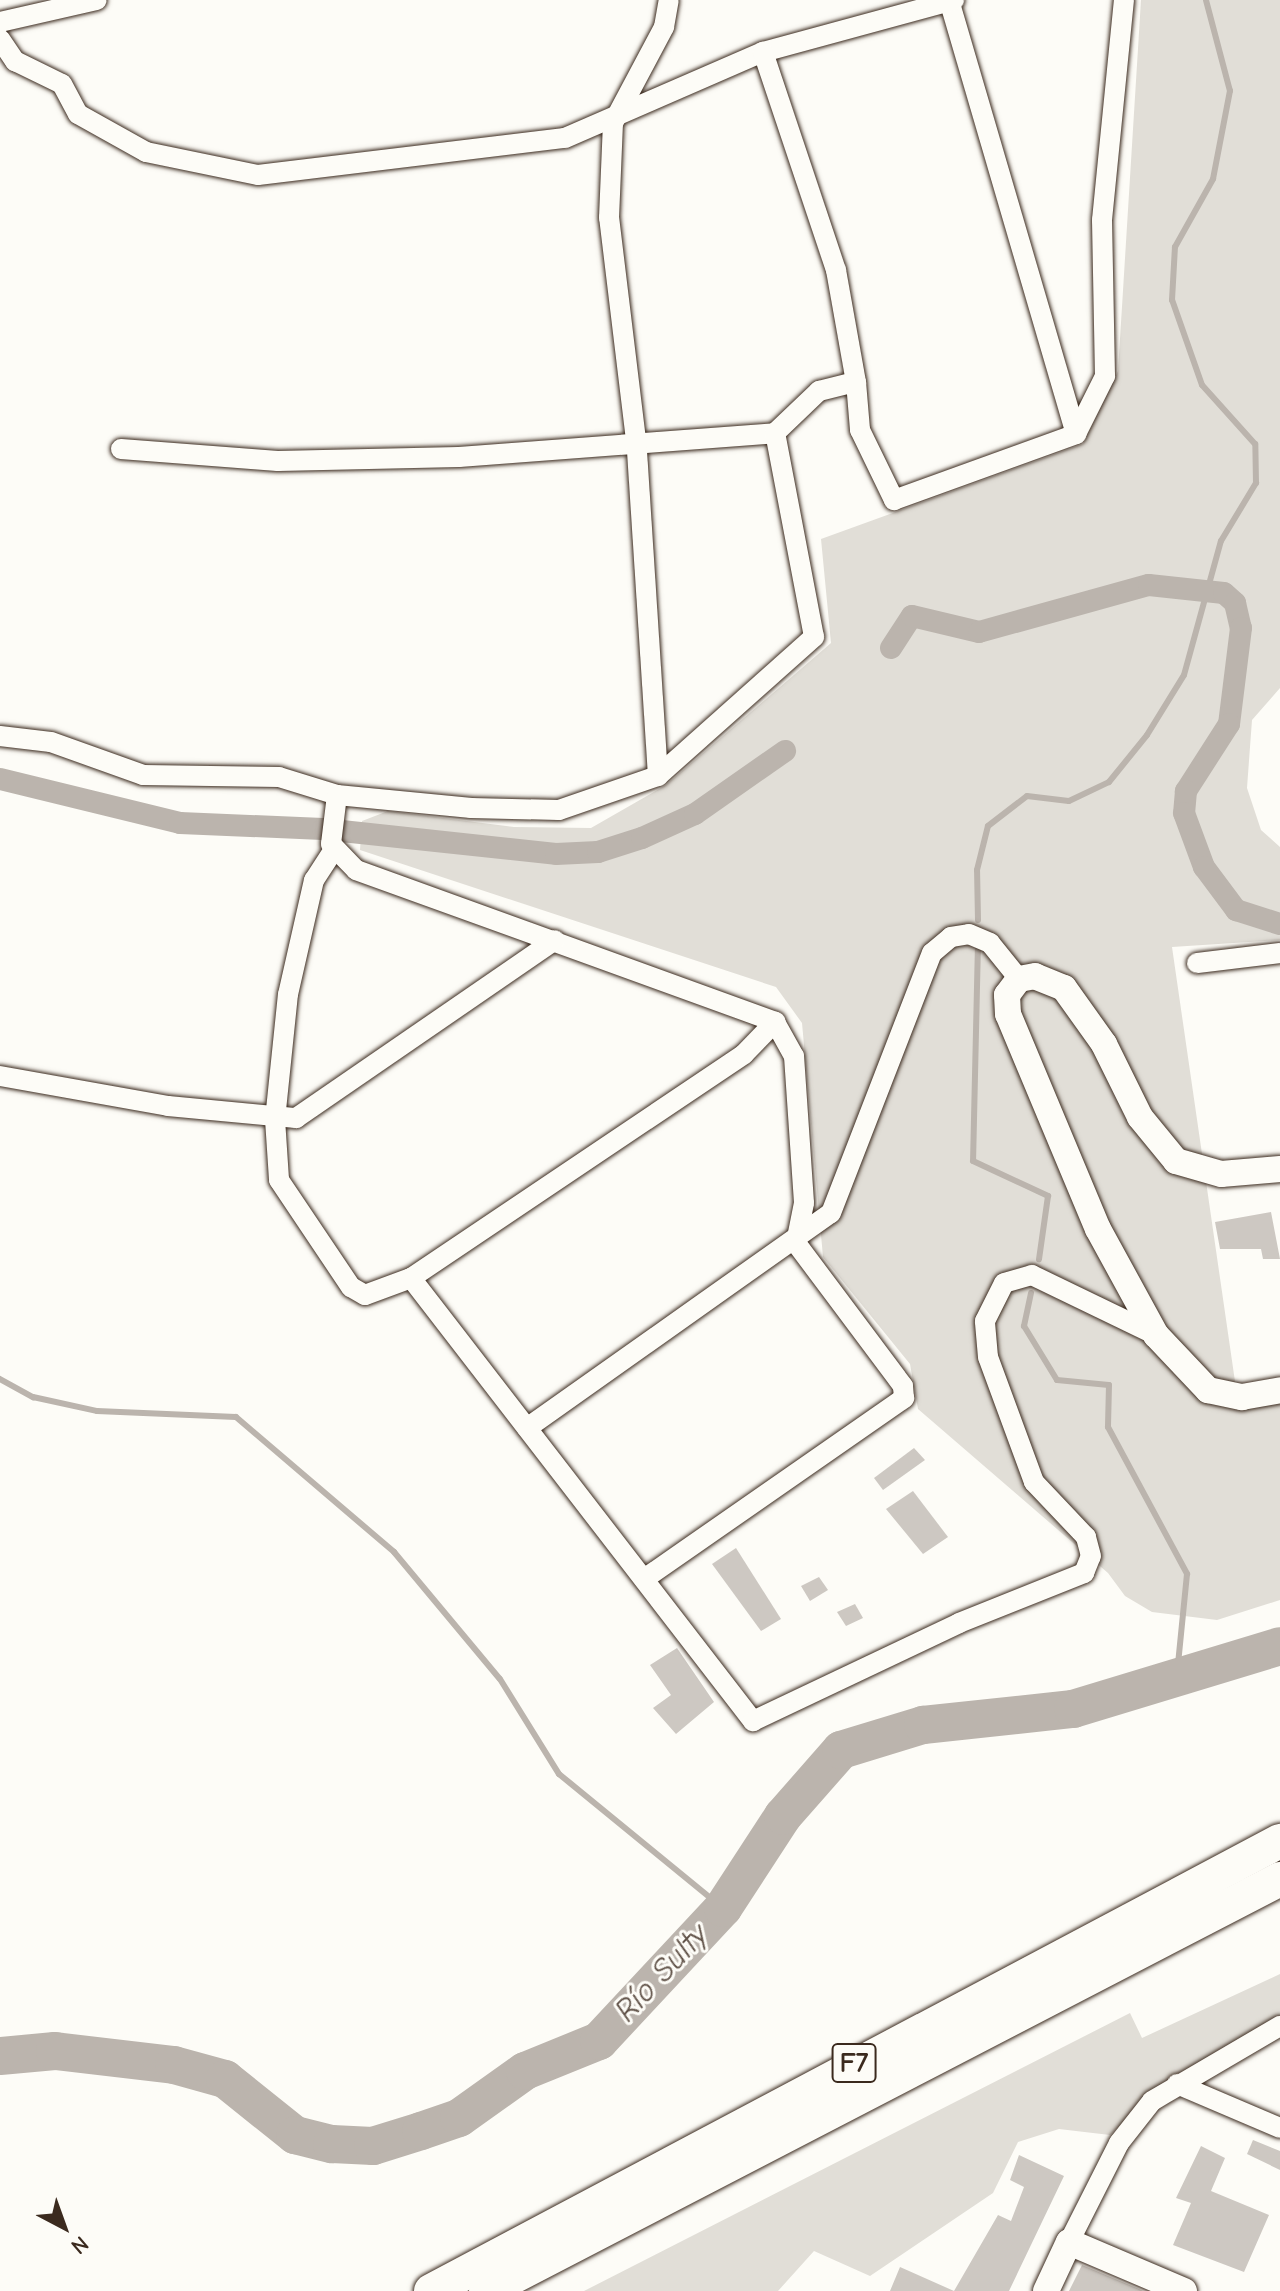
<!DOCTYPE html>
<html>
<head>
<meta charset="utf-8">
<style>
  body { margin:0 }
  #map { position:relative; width:1280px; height:2291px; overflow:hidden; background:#fdfcf7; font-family:"Comic Neue",sans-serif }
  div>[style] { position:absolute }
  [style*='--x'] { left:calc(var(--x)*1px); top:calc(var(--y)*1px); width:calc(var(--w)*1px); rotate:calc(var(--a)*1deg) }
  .green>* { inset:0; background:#e1ded7 }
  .stream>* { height:6px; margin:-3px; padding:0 3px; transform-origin:3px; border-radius:3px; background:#bbb4ad }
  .canal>* { height:22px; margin:-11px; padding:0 11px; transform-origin:11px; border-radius:11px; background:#bbb4ad }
  .river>* { height:38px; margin:-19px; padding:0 19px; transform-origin:19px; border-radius:19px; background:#bbb4ad }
  .building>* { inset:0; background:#cdc8c2 }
  .roads { filter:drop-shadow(0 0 2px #3b2a1e) drop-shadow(0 0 2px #3b2a1e) }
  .minor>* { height:20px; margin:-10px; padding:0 10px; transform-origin:10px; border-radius:10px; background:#fdfcf7 }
  .tertiary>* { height:26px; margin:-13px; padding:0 13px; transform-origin:13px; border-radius:13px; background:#fdfcf7 }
  .trunk>* { height:34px; margin:-17px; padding:0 17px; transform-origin:17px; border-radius:17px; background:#fdfcf7 }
  span { translate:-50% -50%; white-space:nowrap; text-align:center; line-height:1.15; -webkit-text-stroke:6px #fdfcf7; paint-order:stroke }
  .shield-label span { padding:2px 6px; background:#fdfcf7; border:2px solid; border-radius:6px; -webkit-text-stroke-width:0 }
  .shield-label { font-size:28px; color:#3b2a1e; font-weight:700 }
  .water-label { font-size:32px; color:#615349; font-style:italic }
  .north { position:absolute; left:24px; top:2187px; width:80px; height:80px; -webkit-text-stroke:6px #fdfcf7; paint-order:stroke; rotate:139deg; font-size:22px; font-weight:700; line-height:32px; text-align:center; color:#3b2a1e }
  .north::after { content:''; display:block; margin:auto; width:28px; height:36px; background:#3b2a1e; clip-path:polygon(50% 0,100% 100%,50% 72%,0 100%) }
</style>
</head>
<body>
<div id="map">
  <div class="green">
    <div style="clip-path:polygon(1141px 0,1280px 0,1280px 688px,1252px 720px,1247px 788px,1261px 830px,1280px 847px,1280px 940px,1172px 947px,1239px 1409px,1280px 1403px,1280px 1600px,1217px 1620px,1152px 1612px,1125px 1596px,1108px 1573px,918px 1409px,910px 1364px,823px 1257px,802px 1023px,776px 987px,360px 850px,362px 821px,388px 811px,514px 827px,591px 828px,666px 785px,831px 643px,821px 539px,1083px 444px,1118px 371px)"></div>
    <div style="clip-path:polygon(1280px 1974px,1280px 2015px,1166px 2081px,1110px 2135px,1059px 2129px,1018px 2142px,993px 2193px,870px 2276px,814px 2251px,778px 2291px,584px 2291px,1130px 2013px,1142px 2038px)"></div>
  </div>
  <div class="stream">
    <div style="--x:978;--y:920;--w:50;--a:-91.1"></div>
    <div style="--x:977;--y:870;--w:45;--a:-76"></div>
    <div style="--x:988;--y:826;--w:49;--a:-37.6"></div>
    <div style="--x:1027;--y:796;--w:42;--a:6.8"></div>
    <div style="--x:1069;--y:801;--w:44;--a:-25.4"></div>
    <div style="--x:1109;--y:782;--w:60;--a:-51"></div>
    <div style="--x:1147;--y:735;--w:70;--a:-58.3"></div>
    <div style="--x:1184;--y:675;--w:139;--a:-74.6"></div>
    <div style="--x:1221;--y:541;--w:68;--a:-58.9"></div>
    <div style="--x:1256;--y:483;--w:39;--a:-91"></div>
    <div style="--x:1255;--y:444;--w:79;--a:-131.9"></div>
    <div style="--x:1202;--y:385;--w:90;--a:-109.4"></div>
    <div style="--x:1172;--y:300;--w:53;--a:-86.8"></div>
    <div style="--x:1175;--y:247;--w:78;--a:-60.8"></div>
    <div style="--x:1213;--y:179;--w:90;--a:-79.1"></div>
    <div style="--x:1230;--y:91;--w:94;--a:-104.8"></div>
    <div style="--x:978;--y:943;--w:218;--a:91.3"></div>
    <div style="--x:973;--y:1161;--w:83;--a:25"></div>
    <div style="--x:1048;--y:1196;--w:64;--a:98.1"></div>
    <div style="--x:1031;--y:1293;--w:34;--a:102"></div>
    <div style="--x:1024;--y:1326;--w:63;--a:58.6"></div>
    <div style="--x:1057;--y:1380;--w:52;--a:5.5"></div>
    <div style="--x:1109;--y:1385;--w:42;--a:91.4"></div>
    <div style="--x:1108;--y:1427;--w:167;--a:61.7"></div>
    <div style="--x:1187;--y:1574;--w:100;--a:95.7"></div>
    <div style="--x:0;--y:1379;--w:38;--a:29"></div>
    <div style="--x:33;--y:1397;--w:66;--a:12.3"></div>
    <div style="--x:97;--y:1411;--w:139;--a:2.5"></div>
    <div style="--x:236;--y:1417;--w:208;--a:40.5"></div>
    <div style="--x:394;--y:1552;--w:165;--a:50.2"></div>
    <div style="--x:500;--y:1679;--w:112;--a:58.2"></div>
    <div style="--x:559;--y:1774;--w:212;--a:39.3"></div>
  </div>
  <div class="canal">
    <div style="--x:891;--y:648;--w:38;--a:-57"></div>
    <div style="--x:912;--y:616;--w:69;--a:13.4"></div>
    <div style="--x:979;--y:632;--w:176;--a:-15.5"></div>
    <div style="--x:1149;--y:585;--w:75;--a:6.1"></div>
    <div style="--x:1224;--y:593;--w:15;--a:42"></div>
    <div style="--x:1235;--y:603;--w:26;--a:77"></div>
    <div style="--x:1241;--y:628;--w:97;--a:97.1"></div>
    <div style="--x:1229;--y:724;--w:80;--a:122.7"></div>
    <div style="--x:1186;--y:791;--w:22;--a:95"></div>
    <div style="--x:1184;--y:813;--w:58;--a:69.7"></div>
    <div style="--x:1204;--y:867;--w:54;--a:53.3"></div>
    <div style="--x:1236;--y:910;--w:46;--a:17.7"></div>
    <div style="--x:0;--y:779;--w:185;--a:13.7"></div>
    <div style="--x:180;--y:823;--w:143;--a:2.4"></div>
    <div style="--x:323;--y:829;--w:234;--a:6.1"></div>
    <div style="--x:556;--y:854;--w:42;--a:-2.7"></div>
    <div style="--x:598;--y:852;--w:46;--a:-17.7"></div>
    <div style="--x:642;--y:838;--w:58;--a:-24.4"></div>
    <div style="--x:695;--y:814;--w:110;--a:-35"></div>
  </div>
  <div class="river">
    <div style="--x:0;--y:2056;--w:55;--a:-5.2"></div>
    <div style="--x:55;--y:2051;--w:120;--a:6.7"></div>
    <div style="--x:174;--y:2065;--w:53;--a:15.4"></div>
    <div style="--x:225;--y:2079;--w:90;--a:38.7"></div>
    <div style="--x:295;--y:2135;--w:38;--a:14"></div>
    <div style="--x:332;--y:2144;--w:41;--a:2.8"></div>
    <div style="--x:373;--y:2146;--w:50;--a:-17.4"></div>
    <div style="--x:421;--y:2131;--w:40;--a:-18.9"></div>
    <div style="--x:459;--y:2118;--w:81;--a:-35.5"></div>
    <div style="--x:525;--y:2071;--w:80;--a:-22.1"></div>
    <div style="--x:599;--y:2041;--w:182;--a:-47"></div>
    <div style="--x:723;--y:1908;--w:110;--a:-56.9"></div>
    <div style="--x:783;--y:1816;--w:88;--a:-48.7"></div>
    <div style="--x:841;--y:1750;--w:86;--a:-17"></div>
    <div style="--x:923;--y:1725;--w:151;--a:-6.1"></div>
    <div style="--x:1073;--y:1709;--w:216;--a:-16.9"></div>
  </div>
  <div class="building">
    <div style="clip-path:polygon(1271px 1212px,1280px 1259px,1263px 1259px,1261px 1249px,1220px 1249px,1215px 1222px)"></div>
    <div style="clip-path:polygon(914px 1448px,925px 1460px,883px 1490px,874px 1478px)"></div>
    <div style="clip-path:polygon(913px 1491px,948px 1537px,923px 1554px,886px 1509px)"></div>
    <div style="clip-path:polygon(736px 1548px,781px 1619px,761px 1631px,712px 1564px)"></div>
    <div style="clip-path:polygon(819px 1577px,828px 1590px,810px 1601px,801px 1586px)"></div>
    <div style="clip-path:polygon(855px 1604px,863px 1618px,846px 1626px,837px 1612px)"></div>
    <div style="clip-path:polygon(677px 1648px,714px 1702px,676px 1734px,653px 1708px,671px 1695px,650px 1665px)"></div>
    <div style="clip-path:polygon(1253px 2140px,1280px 2151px,1280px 2170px,1247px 2154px)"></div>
    <div style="clip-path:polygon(1201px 2146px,1225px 2158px,1211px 2191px,1269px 2215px,1244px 2272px,1173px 2245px,1191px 2203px,1176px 2198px)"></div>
    <div style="clip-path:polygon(1019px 2155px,1064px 2176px,1009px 2291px,890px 2291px,900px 2267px,954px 2291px,998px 2215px,1011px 2221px,1024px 2187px,1010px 2180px)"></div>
    <div style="clip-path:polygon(1082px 2265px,1139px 2289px,1143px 2291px,1069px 2291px)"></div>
  </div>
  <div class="roads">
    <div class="minor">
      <div style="--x:949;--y:0;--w:452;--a:73.7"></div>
      <div style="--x:0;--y:22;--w:99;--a:-12.8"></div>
      <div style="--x:0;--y:39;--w:27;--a:56"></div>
      <div style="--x:15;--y:61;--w:52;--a:26.1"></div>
      <div style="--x:62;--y:84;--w:34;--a:62"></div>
      <div style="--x:78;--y:114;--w:78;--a:29.2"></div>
      <div style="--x:146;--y:152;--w:114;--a:11.6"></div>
      <div style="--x:258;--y:175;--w:309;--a:-6.9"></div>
      <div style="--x:565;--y:138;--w:216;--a:-23.5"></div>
      <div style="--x:763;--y:52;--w:198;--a:-15.2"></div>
      <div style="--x:763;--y:52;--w:230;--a:71.5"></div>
      <div style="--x:836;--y:270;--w:114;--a:79.9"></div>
      <div style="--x:121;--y:449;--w:157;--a:4.4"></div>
      <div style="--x:278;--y:461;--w:181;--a:-1.3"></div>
      <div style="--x:459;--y:457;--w:317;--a:-4.3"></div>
      <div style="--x:0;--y:736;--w:51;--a:6.7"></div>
      <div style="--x:51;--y:742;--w:98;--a:19.7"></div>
      <div style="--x:143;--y:775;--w:136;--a:0.8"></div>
      <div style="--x:279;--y:777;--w:61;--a:17.2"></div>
      <div style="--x:337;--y:795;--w:135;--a:5.5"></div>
      <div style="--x:471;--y:808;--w:88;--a:1.3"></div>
      <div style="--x:559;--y:810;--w:105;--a:-19"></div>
      <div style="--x:658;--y:776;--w:209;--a:-41.7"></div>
      <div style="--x:814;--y:637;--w:208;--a:-100.8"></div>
      <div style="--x:775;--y:433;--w:61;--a:-43.7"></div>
      <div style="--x:819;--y:391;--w:38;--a:-14"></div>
      <div style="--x:856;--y:382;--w:48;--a:85.2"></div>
      <div style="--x:860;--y:430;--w:78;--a:64.1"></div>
      <div style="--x:894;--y:500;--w:194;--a:-19.9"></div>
      <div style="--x:1076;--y:434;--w:65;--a:-63.4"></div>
      <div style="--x:1105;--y:376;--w:156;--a:-91.1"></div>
      <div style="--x:1102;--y:220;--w:221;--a:-84.3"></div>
      <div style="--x:658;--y:776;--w:337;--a:-93.7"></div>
      <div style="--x:636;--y:440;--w:224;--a:-96.9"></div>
      <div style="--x:609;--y:218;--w:95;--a:-87.6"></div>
      <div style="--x:613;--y:123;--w:109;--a:-62"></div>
      <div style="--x:664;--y:27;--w:27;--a:-80"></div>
      <div style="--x:337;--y:795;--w:49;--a:97"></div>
      <div style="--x:331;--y:844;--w:36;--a:46"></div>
      <div style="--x:356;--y:870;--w:446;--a:19.9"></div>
      <div style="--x:775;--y:1022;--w:39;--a:61"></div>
      <div style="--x:794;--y:1056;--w:147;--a:86.1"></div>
      <div style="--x:804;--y:1203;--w:41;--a:101.3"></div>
      <div style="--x:333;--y:851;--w:35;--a:123"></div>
      <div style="--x:314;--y:880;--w:117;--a:102.8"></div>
      <div style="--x:288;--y:994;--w:126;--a:95.9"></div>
      <div style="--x:275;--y:1119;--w:61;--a:86.2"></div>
      <div style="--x:279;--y:1180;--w:129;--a:56.1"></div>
      <div style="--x:351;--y:1287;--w:16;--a:30"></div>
      <div style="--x:365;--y:1295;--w:49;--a:-20.3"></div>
      <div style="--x:411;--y:1278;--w:401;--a:-33.9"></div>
      <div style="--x:744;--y:1054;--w:45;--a:-45.9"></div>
      <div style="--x:1197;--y:963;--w:84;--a:-6.9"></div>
      <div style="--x:0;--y:1076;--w:171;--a:10.1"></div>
      <div style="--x:168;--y:1106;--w:129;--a:5.4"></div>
      <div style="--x:296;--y:1118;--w:314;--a:-34.5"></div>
      <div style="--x:411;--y:1278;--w:560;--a:52.33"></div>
      <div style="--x:753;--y:1721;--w:228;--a:-25.4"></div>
      <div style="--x:959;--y:1623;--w:135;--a:-21.8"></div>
      <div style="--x:1084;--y:1573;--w:18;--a:-68"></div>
      <div style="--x:1091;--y:1556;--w:20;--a:-105"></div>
      <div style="--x:1086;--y:1537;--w:76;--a:-133.4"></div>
      <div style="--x:1034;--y:1482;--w:133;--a:-110.2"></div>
      <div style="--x:988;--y:1357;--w:36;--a:-95"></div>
      <div style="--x:985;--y:1321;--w:42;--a:-63.4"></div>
      <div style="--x:1004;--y:1283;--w:29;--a:-16"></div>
      <div style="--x:1032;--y:1275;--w:138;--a:25.8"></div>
      <div style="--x:527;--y:1428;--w:372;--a:-35.3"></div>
      <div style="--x:831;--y:1213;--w:279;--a:-68.8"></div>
      <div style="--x:932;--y:953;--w:25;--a:-40"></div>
      <div style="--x:951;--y:937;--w:18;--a:-9"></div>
      <div style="--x:969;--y:934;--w:23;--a:23"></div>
      <div style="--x:990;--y:943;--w:46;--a:51.1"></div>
      <div style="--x:644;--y:1579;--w:317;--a:-34.8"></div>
      <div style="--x:904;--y:1398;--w:12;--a:-95"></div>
      <div style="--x:903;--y:1386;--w:179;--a:-126.8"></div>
      <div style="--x:1177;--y:2084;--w:112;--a:23.1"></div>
      <div style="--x:1069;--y:2242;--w:111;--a:-63.2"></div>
      <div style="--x:1119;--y:2143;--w:53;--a:-51.8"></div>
      <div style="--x:1152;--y:2101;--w:148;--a:-30.4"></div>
    </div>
    <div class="tertiary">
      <div style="--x:1280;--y:1169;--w:59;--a:175.2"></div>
      <div style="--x:1221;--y:1174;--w:47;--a:-163.9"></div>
      <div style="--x:1176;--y:1161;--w:57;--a:-129.3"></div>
      <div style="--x:1140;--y:1117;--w:81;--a:-116.3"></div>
      <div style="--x:1104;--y:1044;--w:69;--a:-125.5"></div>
      <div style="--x:1064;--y:988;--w:31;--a:-158"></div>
      <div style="--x:1035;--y:976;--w:16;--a:169"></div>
      <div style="--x:1019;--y:979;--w:20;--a:127"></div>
      <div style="--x:1007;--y:995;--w:19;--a:87"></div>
      <div style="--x:1008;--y:1014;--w:233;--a:67.3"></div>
      <div style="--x:1098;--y:1229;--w:121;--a:61.3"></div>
      <div style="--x:1156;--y:1335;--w:76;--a:46.6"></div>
      <div style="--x:1208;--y:1390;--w:35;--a:12"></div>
      <div style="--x:1242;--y:1397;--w:39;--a:-10"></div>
      <div style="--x:1046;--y:2291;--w:54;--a:-64.9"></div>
      <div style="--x:1069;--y:2242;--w:125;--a:23.1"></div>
    </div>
    <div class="trunk">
      <div style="--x:431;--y:2291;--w:961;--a:-27.93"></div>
      <div style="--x:486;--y:2291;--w:895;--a:-27.42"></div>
    </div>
  </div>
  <div class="shield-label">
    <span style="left:854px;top:2063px">F7</span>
  </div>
  <div class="water-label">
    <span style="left:662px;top:1973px;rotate:-47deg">Río Sulty</span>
  </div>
  <div class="north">N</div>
</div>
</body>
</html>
